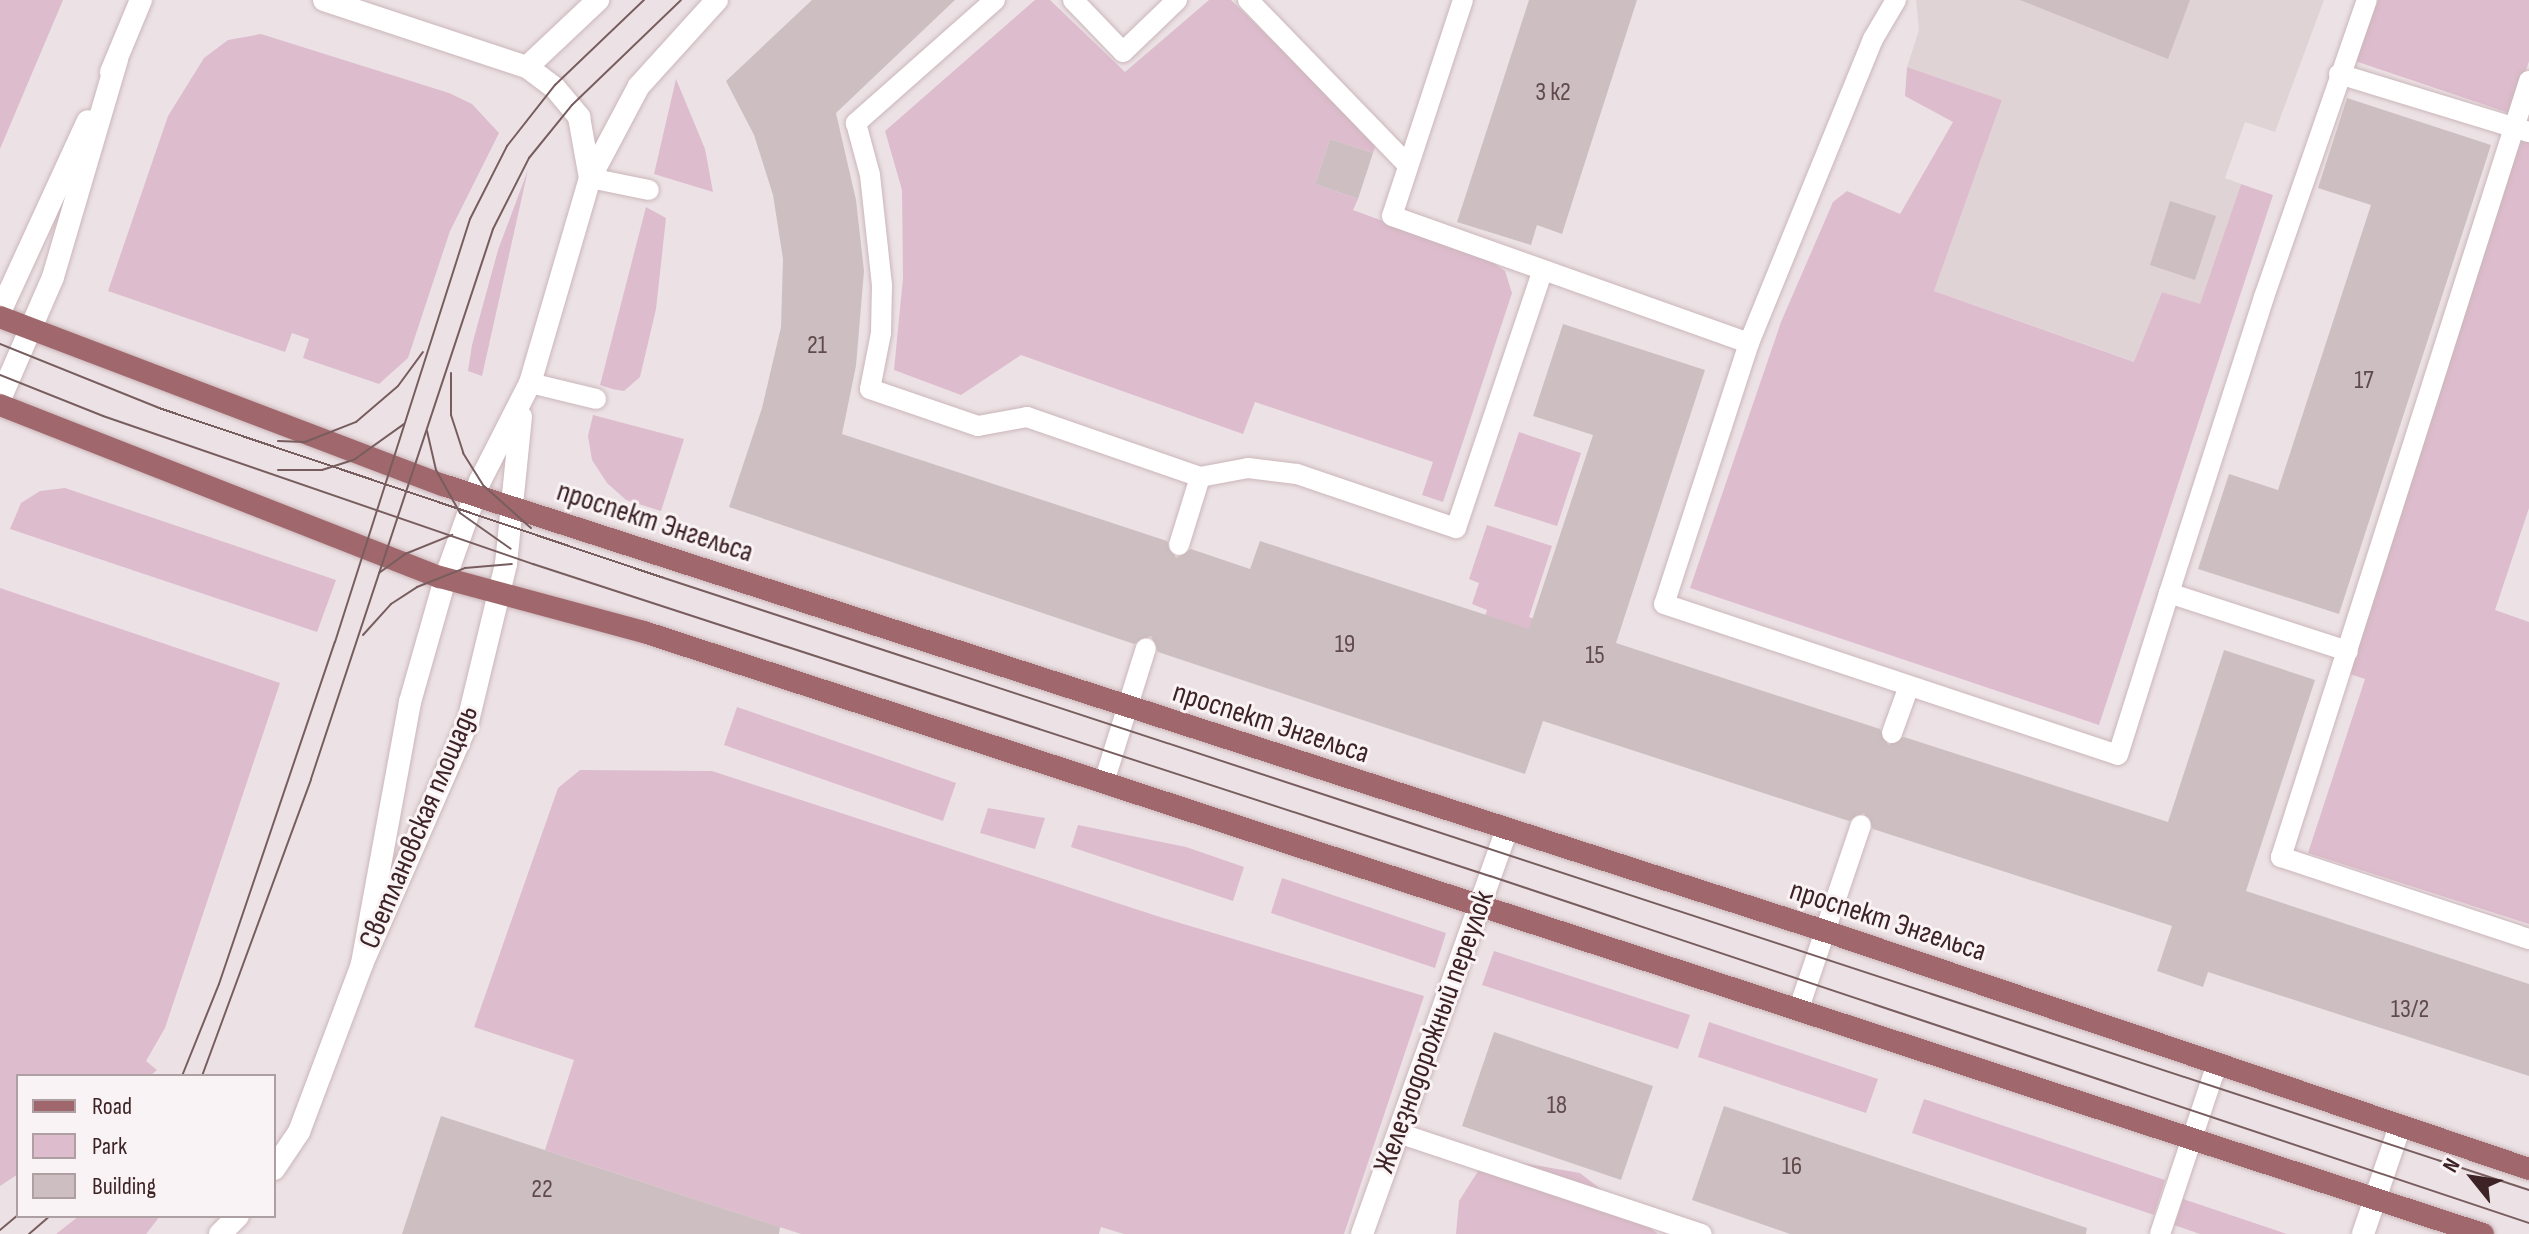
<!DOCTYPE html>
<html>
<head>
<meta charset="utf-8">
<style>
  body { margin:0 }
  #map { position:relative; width:2529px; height:1234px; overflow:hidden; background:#ece2e5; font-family:"Sofia Sans Condensed",sans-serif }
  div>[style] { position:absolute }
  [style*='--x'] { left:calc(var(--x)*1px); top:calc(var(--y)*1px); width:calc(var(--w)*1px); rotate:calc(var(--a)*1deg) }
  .built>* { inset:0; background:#e0d3d6 }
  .green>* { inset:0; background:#ddbccd }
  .building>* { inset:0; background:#cdbfc1 }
  .roads { filter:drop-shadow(0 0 2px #cbb6ba) drop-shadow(0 0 2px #cbb6ba) }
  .service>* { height:20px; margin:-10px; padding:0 10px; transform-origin:10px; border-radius:10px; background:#fff }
  .minor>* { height:22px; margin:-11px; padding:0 11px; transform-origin:11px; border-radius:11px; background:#fff }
  .secondary>* { height:22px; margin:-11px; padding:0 11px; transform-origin:11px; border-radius:11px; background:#fff }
  .primary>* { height:22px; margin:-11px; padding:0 11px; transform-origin:11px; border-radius:11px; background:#a0686c }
  .tram>* { height:2px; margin:-1px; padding:0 1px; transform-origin:1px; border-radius:1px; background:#785d5f }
  span { translate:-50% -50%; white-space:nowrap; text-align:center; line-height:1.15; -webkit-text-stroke:6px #f9f3f5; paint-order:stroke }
  .number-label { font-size:26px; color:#614a4c }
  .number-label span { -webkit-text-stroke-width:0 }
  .street-label { font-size:30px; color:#3d2325 }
  .legend { position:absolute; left:16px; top:1074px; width:260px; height:144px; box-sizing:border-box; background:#f9f3f5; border:2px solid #aea0a2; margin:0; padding:10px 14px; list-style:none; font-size:24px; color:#3d2325 }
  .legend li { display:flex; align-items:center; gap:16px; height:40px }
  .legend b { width:40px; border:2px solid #aea0a2 }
  .north { position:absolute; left:2433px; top:1138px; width:80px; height:80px; -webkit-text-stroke:6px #f9f3f5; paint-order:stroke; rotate:300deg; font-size:22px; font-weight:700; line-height:32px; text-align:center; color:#3d2325 }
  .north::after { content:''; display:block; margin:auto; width:28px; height:36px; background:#3d2325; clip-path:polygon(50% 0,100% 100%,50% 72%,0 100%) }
</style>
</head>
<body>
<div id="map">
  <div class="built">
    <div style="clip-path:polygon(1916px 0,2324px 0,2275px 132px,2245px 122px,2225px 178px,2241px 184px,2200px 305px,2162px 292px,2135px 362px,1934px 291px,2002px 100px,1907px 67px,1919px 30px)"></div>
  </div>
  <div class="green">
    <div style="clip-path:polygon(0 0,63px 0,0 149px)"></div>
    <div style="clip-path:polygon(1035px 0,1050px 0,1125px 72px,1209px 0,1231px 0,1377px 142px,1373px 153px,1330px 139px,1315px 184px,1358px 199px,1353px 210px,1489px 260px,1505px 271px,1512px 293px,1443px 502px,1422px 495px,1433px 462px,1255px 402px,1243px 434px,1021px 355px,961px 395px,894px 370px,903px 278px,902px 190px,885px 131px)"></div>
    <div style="clip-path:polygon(2378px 0,2529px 0,2529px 61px,2512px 114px,2355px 61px)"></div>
    <div style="clip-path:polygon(261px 34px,449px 93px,472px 104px,499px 133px,450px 231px,408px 358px,379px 384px,303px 358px,309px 339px,292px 333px,285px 352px,108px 291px,168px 116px,204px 58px,228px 40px)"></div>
    <div style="clip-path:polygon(1907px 67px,2002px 100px,1934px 291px,2134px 362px,2162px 292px,2200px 304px,2241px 184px,2273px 195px,2099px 725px,1690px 588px,1781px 322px,1833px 202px,1847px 191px,1900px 214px,1953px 122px,1905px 96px)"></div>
    <div style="clip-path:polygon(676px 79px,705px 149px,713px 192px,654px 174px)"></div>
    <div style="clip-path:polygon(2525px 137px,2529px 138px,2529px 508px,2495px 610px,2529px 622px,2529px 924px,2308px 853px,2365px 679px,2350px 674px,2518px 141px)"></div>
    <div style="clip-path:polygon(528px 170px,482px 376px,468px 371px,472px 345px,498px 250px)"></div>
    <div style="clip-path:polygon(646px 207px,666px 218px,656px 309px,640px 377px,624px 391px,612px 389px,600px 385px)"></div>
    <div style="clip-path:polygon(593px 415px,684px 439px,661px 511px,626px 500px,607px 483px,592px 460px,588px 436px)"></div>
    <div style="clip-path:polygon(1519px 432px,1581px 453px,1557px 526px,1494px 506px)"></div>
    <div style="clip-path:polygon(65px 488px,336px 580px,317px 632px,10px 529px,21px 503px,40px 491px)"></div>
    <div style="clip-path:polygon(1487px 525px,1552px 546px,1529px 617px,1542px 622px,1530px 656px,1478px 638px,1487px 610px,1472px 604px,1479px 583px,1469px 579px)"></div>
    <div style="clip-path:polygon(0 588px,280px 683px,165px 1028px,146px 1061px,157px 1070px,150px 1076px,18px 1076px,18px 1174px,0 1186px)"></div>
    <div style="clip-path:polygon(737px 707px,956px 783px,943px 821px,724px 745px)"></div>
    <div style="clip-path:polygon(580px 770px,712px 771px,1160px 917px,1424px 996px,1344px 1234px,1124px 1234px,1101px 1227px,1099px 1234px,801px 1234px,545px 1150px,574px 1060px,474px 1027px,558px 788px)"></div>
    <div style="clip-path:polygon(988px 808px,1045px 818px,1035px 849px,980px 833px)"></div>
    <div style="clip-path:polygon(1078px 825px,1186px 847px,1244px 867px,1233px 901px,1071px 847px)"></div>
    <div style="clip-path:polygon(1282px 878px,1446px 933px,1435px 968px,1271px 913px)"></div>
    <div style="clip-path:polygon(1494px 951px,1690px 1015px,1678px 1049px,1482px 985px)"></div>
    <div style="clip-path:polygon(1709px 1022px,1878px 1079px,1866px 1113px,1698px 1057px)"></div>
    <div style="clip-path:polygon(1924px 1099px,2165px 1180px,2154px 1215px,1912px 1133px)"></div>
    <div style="clip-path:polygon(1487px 1157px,1580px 1173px,1658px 1234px,1456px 1234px,1459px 1201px)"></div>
    <div style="clip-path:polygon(2183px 1199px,2287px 1234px,2200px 1234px,2174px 1225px)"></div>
    <div style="clip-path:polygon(79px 1216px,160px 1216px,146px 1234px,56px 1234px)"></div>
  </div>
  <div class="building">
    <div style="clip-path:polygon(812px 0,955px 0,836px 113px,856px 200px,864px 271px,856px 366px,842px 434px,1167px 541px,1176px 558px,1191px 549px,1250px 569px,1260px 541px,1529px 629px,1593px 435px,1533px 416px,1563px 324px,1705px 370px,1616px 643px,1880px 729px,1888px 745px,1904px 737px,2168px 822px,2224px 650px,2315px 680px,2246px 891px,2529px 984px,2529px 1076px,2208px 972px,2203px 987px,2157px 971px,2172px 926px,1873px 829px,1864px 813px,1849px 821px,1543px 721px,1525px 774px,1158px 652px,1151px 636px,1134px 644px,729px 507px,762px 408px,781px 327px,783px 259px,773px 195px,754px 135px,726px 81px)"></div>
    <div style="clip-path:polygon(1529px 0,1637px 0,1562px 234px,1537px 225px,1531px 245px,1457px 222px)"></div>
    <div style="clip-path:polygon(2020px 0,2190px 0,2168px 59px)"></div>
    <div style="clip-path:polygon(2347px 98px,2491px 145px,2339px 614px,2198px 569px,2229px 474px,2278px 490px,2371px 205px,2318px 188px)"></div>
    <div style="clip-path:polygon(1330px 139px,1373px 153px,1358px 199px,1315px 184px)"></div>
    <div style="clip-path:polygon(2170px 201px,2216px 216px,2195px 280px,2150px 265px)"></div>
    <div style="clip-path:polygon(1494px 1032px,1653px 1086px,1621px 1180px,1462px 1126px)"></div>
    <div style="clip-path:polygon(1724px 1106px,2087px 1228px,2086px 1234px,1790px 1234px,1692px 1200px)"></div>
    <div style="clip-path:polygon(441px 1116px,780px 1227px,779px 1234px,402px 1234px)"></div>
  </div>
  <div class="roads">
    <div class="service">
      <div style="--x:995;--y:0;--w:186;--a:138.5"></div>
      <div style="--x:856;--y:123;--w:54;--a:74.9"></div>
      <div style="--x:870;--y:175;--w:111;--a:83.8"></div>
      <div style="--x:882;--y:285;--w:48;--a:91.2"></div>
      <div style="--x:881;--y:333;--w:57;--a:101.1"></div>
      <div style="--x:870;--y:389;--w:114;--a:18.9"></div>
      <div style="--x:978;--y:426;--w:50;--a:-10.4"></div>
      <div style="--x:1027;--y:417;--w:183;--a:19.1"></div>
      <div style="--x:1200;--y:477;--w:49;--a:-10.6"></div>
      <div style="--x:1248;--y:468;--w:49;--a:7"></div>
      <div style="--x:1297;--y:474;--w:168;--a:18.8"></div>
      <div style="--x:1456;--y:528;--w:272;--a:-71.4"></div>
      <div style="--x:1073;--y:0;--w:72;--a:46.1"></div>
      <div style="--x:1123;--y:52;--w:75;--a:-43.9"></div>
      <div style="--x:1248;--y:0;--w:230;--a:45.9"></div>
      <div style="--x:1463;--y:0;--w:227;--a:108.2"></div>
      <div style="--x:1392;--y:216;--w:379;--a:19.6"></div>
      <div style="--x:1896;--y:0;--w:45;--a:120.5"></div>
      <div style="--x:1873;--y:39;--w:328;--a:112.2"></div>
      <div style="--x:1749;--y:343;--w:274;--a:108"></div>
      <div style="--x:1664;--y:604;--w:478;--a:18.4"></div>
      <div style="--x:2118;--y:755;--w:170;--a:-72.5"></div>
      <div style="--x:2169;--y:593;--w:188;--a:18"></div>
      <div style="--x:2339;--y:74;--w:199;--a:17"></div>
      <div style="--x:2529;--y:81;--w:815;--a:107.72"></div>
      <div style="--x:2281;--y:857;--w:261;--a:18.3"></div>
      <div style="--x:590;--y:178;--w:60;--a:11.5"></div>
      <div style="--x:530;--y:383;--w:68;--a:13.6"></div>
      <div style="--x:1179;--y:545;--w:71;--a:-72.8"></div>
      <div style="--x:2169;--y:593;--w:311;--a:-72.2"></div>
      <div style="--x:2264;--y:297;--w:314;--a:-70.9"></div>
      <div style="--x:1892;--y:733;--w:50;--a:-70.1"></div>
      <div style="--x:1104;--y:782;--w:140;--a:-72.6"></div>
      <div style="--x:1799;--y:1008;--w:193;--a:-71.3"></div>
      <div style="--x:1398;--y:1133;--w:320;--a:18.4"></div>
      <div style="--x:2160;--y:1234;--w:179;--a:-71.5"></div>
    </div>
    <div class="minor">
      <div style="--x:1362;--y:1234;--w:429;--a:-70.3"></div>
      <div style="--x:2363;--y:1234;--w:114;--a:-71.1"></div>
    </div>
    <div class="secondary">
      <div style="--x:324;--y:0;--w:214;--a:18.3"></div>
      <div style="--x:527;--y:67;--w:35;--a:37"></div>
      <div style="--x:555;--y:88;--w:38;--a:50"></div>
      <div style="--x:579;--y:117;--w:62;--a:79.8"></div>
      <div style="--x:590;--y:178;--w:214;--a:106.3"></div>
      <div style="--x:530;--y:383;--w:110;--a:117"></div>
      <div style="--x:480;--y:481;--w:104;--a:109.7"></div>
      <div style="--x:445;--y:579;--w:128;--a:105.9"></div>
      <div style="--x:410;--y:702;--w:266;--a:100.4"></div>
      <div style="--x:527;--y:67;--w:98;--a:-43.3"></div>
      <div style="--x:111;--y:72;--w:78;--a:-67.4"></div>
      <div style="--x:590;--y:178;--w:104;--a:-62"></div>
      <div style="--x:639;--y:86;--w:116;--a:-47.8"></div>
      <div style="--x:0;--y:312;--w:210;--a:-65.3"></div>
      <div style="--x:0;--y:399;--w:133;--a:-66.5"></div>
      <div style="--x:53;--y:277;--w:227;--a:-73.6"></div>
      <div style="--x:274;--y:1169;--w:45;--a:-56"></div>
      <div style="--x:299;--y:1132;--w:179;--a:-69.4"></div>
      <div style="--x:362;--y:964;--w:265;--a:-66.4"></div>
      <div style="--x:468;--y:721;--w:162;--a:-76.4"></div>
      <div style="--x:506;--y:564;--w:148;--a:-84.2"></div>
      <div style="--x:220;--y:1234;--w:25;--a:-45"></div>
    </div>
    <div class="primary">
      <div style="--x:0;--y:317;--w:474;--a:20.8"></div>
      <div style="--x:443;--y:485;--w:1452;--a:17.89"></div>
      <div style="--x:1825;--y:931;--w:743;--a:18.68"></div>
      <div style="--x:0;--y:405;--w:472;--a:21.4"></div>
      <div style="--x:440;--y:577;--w:211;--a:15.1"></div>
      <div style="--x:644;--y:632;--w:1935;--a:18.13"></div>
    </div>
  </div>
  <div class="tram">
    <div style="--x:0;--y:344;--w:171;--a:21.9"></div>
    <div style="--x:159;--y:408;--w:530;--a:18.61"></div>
    <div style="--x:661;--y:577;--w:1966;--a:18.17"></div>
    <div style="--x:451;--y:373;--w:42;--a:90"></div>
    <div style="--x:451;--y:415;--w:40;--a:72"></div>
    <div style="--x:463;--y:453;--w:39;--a:58"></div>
    <div style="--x:484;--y:486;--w:63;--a:41.8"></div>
    <div style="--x:0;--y:375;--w:111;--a:21.7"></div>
    <div style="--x:103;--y:416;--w:455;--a:19"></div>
    <div style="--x:533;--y:564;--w:1007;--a:18.06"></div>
    <div style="--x:1490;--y:876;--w:1095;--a:18.47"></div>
    <div style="--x:427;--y:431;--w:40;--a:77"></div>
    <div style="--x:436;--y:470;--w:49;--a:60.8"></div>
    <div style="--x:460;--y:513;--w:62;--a:35.2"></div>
    <div style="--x:278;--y:441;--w:27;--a:2"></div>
    <div style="--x:305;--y:442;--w:55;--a:-21.4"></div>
    <div style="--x:356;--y:422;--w:55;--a:-40.6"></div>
    <div style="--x:398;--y:386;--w:42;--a:-53.7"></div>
    <div style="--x:278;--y:470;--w:44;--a:0"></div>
    <div style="--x:322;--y:470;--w:35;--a:-18"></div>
    <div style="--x:355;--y:459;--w:60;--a:-35.5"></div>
    <div style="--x:379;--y:573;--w:32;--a:-36"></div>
    <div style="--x:405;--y:554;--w:51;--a:-22"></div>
    <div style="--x:363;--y:635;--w:42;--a:-47.9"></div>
    <div style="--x:391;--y:604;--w:31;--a:-33"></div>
    <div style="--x:417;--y:587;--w:52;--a:-21.6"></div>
    <div style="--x:465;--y:568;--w:47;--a:-4.9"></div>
    <div style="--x:182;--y:1076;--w:99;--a:-68.1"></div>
    <div style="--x:219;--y:984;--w:361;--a:-71.3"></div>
    <div style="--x:335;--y:642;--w:444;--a:-72.3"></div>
    <div style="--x:470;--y:219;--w:82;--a:-63.1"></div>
    <div style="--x:507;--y:146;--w:78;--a:-51.8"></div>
    <div style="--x:555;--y:85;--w:123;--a:-43.7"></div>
    <div style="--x:202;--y:1076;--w:316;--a:-69.8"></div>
    <div style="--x:311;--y:779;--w:579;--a:-71.69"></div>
    <div style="--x:493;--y:229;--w:80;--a:-63.1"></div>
    <div style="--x:529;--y:158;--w:68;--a:-50.9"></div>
    <div style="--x:572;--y:105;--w:151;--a:-43.9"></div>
    <div style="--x:0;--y:1230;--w:23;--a:-40"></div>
    <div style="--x:29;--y:1234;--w:28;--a:-41"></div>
  </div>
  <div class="number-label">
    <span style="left:1553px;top:93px">3 к2</span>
    <span style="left:817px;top:346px">21</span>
    <span style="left:2364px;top:381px">17</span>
    <span style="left:1345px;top:645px">19</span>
    <span style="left:1595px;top:656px">15</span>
    <span style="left:2410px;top:1010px">13/2</span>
    <span style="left:1557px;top:1106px">18</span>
    <span style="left:1792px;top:1167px">16</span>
    <span style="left:542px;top:1190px">22</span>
  </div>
  <div class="street-label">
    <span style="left:655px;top:522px;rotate:18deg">проспект Энгельса</span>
    <span style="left:1271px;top:723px;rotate:18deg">проспект Энгельса</span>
    <span style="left:419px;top:827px;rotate:-67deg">Светлановская площадь</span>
    <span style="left:1888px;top:921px;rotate:18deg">проспект Энгельса</span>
    <span style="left:1434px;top:1032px;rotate:-70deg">Железнодорожный переулок</span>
  </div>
  <ul class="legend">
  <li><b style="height:10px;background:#a0686c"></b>Road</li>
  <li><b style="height:22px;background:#ddbccd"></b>Park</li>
  <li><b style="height:22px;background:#cdbfc1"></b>Building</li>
  </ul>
  <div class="north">N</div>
</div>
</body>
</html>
